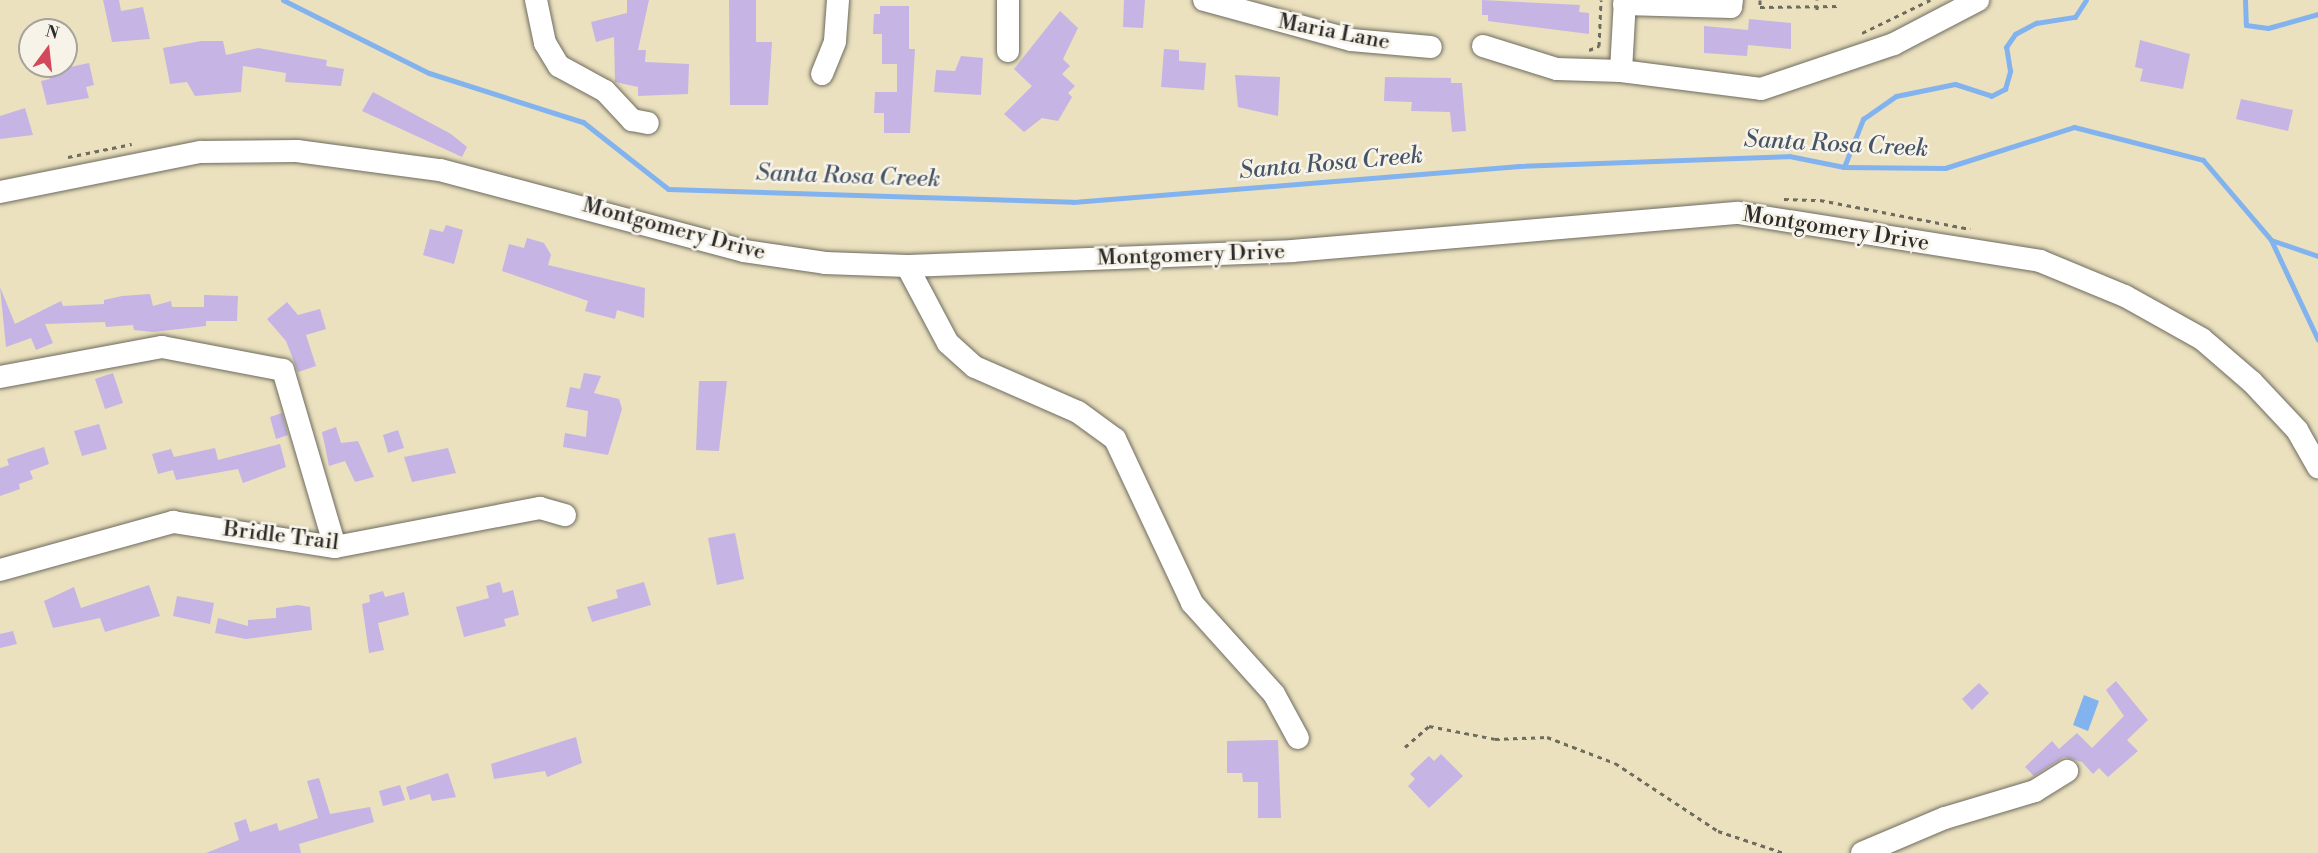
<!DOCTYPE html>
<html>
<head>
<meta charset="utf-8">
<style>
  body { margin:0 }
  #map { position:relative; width:2318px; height:853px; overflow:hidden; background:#ebe1bf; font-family:"Libre Bodoni",serif }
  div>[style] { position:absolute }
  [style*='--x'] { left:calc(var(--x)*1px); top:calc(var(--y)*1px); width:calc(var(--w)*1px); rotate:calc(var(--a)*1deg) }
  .water>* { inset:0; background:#83b3ee }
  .stream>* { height:5px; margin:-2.5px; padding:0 2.5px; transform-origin:2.5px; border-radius:2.5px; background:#83b3ee }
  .building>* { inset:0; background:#c6b4e4 }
  .path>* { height:3px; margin-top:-1.5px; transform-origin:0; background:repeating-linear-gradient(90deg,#6e6b5f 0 4.5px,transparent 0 9px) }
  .roads { filter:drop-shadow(0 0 2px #6e6b5f) drop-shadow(0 0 2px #6e6b5f) }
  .minor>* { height:22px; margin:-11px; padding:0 11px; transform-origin:11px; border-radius:11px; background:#fff }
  span { translate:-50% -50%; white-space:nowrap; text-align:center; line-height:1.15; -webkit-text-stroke:5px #f7f3e8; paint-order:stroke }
  .street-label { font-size:22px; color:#2b2b2b }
  .water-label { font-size:24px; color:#455466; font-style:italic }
  .north { position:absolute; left:18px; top:18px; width:60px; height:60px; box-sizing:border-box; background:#f7f3e8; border:2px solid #a5a39c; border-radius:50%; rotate:15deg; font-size:16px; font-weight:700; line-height:24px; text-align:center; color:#2b2b2b }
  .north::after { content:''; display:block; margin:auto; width:21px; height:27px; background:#d1495b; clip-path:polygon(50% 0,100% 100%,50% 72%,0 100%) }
</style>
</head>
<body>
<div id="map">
  <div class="water">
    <div style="clip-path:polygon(2084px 695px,2099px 701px,2088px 731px,2073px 725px)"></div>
  </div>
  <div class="stream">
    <div style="--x:283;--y:0;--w:163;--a:26.6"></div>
    <div style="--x:429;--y:73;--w:162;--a:17.7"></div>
    <div style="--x:583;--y:122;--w:108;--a:38.2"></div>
    <div style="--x:668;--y:189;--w:405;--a:1.8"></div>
    <div style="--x:1073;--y:202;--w:448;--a:-4.6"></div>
    <div style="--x:1520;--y:166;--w:269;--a:-2.1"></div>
    <div style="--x:1789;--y:156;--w:56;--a:11.3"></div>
    <div style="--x:1844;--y:167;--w:101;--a:0.6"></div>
    <div style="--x:1945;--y:168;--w:135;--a:-17.6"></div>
    <div style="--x:2074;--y:127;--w:133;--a:14.3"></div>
    <div style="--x:2203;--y:160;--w:105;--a:49.6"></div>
    <div style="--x:2271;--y:240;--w:110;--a:64.8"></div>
    <div style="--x:2245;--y:0;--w:25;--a:88"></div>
    <div style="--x:2246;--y:25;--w:22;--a:8"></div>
    <div style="--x:2268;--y:28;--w:52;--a:-15.6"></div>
    <div style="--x:1844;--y:167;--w:52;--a:-68.4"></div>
    <div style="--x:1863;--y:119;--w:40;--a:-34.9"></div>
    <div style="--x:1896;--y:96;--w:60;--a:-11.5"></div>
    <div style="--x:1955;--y:84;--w:38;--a:18"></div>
    <div style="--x:1991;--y:96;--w:16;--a:-27"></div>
    <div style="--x:2005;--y:89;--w:19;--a:-74"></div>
    <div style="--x:2010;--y:71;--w:24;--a:-99"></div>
    <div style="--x:2006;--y:47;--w:16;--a:-55"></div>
    <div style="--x:2015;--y:34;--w:24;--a:-28"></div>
    <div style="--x:2036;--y:23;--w:39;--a:-9"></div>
    <div style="--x:2075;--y:17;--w:20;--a:-57"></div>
    <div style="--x:2271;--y:240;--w:50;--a:18.8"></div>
  </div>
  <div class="building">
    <div style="clip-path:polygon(103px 0,119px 0,121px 11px,143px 7px,150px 39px,112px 42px)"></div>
    <div style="clip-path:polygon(627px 0,649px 0,638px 50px,646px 50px,645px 62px,689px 64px,688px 94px,638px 96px,638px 87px,615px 82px,614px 37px,596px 42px,591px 22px,627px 13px)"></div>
    <div style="clip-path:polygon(729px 0,756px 0,756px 42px,772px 42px,768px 105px,730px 105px)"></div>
    <div style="clip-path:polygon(1124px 0,1145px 0,1143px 28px,1123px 27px)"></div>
    <div style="clip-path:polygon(1482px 0,1580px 5px,1579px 12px,1589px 13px,1589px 34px,1488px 21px,1488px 15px,1482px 15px)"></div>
    <div style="clip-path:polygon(880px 6px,909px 6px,909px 49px,915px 49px,910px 133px,884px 133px,884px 113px,874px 113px,875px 92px,897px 92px,897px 64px,882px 64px,882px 34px,873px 34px,874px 14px,880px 14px)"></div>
    <div style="clip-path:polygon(1060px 11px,1078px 28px,1063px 59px,1070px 66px,1062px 74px,1075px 86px,1068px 93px,1072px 97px,1058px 121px,1042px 118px,1024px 132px,1004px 114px,1032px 86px,1014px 69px)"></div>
    <div style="clip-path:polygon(1749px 19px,1791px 23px,1791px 49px,1748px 45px,1747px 56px,1704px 53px,1704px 26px,1748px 30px)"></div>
    <div style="clip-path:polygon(2140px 40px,2190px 54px,2183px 89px,2140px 81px,2143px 69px,2135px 67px)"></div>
    <div style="clip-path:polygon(201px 41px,223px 41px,226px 55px,258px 48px,327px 60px,326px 66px,344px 69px,341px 86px,285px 82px,286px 73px,243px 66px,241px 92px,195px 96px,187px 82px,170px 84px,163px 48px)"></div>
    <div style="clip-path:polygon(1164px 49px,1179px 50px,1179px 61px,1206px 63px,1204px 90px,1161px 87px)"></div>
    <div style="clip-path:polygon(961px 56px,983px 58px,981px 95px,934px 92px,936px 70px,955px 71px)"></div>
    <div style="clip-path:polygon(89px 63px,94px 85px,86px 87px,89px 98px,47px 105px,41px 81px,50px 79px,47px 66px,61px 69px)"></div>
    <div style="clip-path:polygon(1235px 75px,1280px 77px,1278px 116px,1238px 107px)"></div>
    <div style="clip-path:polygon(1385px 77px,1451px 78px,1451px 83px,1462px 83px,1466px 131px,1452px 132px,1450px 112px,1411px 111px,1412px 102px,1384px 101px)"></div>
    <div style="clip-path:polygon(373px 92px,451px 134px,467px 147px,462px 157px,362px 111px)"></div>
    <div style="clip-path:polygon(2241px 99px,2293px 110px,2288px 131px,2236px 119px)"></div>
    <div style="clip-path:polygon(25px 108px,33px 135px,0 139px,0 116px)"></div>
    <div style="clip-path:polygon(446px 225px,463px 230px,454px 264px,423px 255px,430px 229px,443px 232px)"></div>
    <div style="clip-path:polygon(527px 238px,544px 243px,551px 255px,548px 265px,645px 288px,644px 318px,617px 310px,615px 319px,585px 311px,588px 301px,502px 271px,509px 244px,524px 248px)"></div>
    <div style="clip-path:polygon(0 287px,15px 324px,61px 301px,63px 306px,104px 304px,104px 300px,122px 296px,150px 294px,153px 306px,171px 301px,172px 307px,204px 307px,204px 295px,238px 296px,237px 321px,206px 321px,206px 326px,153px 332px,134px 330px,133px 325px,106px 327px,105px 322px,45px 324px,53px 343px,36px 350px,31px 338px,6px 347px)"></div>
    <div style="clip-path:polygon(287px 302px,298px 315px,320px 309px,326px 329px,306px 335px,316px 366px,298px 372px,286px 341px,267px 319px)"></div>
    <div style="clip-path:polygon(113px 373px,123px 403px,105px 409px,95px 379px)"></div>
    <div style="clip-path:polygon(584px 373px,601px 376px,594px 393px,619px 399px,622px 409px,608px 455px,563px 447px,565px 433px,586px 437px,588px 411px,566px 407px,570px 387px,580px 389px)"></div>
    <div style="clip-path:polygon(699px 381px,727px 381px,719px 451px,696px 450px)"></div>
    <div style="clip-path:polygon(282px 413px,288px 435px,276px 439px,270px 417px)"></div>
    <div style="clip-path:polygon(99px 424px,107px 449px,82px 456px,74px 431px)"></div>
    <div style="clip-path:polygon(336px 427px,341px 443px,358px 441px,374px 477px,355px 482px,345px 461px,329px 466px,322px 432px)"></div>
    <div style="clip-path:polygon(398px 430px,404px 448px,388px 453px,383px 435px)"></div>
    <div style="clip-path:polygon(280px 444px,286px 467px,243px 483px,238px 469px,176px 480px,173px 470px,158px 474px,152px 454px,171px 449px,174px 457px,215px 448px,218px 460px)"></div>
    <div style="clip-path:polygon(44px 447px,49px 464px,30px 471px,33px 479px,19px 484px,20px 489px,0 496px,0 468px,9px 465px,7px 459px)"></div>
    <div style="clip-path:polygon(448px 448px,456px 473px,412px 482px,404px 457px)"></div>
    <div style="clip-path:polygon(735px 533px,744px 579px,717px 585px,708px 538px)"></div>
    <div style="clip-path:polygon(500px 582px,503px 593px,513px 590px,519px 615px,504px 619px,506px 626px,464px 637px,456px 607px,489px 598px,486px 586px)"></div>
    <div style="clip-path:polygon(644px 582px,651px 605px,592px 622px,587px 607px,618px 598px,616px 590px)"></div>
    <div style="clip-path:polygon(149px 585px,160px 616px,105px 632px,100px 618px,53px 628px,44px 601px,74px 587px,81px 608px)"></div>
    <div style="clip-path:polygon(383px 591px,385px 597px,404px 592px,409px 615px,378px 623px,384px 650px,369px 653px,362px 604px,370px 602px,369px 595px)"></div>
    <div style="clip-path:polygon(177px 596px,214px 603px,210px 624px,173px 616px)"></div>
    <div style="clip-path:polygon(298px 605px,310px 607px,312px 630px,246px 639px,215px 633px,218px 618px,248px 626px,248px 620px,276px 618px,276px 608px)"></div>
    <div style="clip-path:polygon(13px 631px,17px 644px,0 648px,0 634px)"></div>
    <div style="clip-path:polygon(2116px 681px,2148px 720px,2127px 740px,2138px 751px,2108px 777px,2099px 768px,2093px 774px,2082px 762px,2064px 757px,2034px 776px,2025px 767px,2052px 741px,2059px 749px,2077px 733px,2092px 748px,2124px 716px,2106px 690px)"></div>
    <div style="clip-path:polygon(1979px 683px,1989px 693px,1972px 710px,1962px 699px)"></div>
    <div style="clip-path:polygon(576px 737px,582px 763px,547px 777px,545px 771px,494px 779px,491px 764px)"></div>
    <div style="clip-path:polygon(1278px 740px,1281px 818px,1258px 818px,1258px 782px,1243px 782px,1242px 773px,1227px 773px,1227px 741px)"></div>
    <div style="clip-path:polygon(1441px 754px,1463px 776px,1429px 808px,1408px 786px,1415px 779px,1410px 774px,1429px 756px,1434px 761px)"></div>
    <div style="clip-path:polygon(448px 773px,456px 797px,432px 801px,430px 794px,410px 800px,406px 787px)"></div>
    <div style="clip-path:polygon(319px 778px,330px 814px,370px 807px,374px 822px,299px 844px,301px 853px,206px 853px,239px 840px,234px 823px,246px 819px,250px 832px,277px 823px,279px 831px,318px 818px,307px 781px)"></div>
    <div style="clip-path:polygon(400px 785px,405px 800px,383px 806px,379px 791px)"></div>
  </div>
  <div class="path">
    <div style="--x:1760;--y:0;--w:7;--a:90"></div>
    <div style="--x:1760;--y:7;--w:79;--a:-0.7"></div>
    <div style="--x:1817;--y:10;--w:10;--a:-90"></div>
    <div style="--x:1862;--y:33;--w:76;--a:-25.9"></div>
    <div style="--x:1589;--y:50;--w:11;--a:-22"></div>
    <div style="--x:1599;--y:46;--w:46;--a:-87.5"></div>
    <div style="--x:68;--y:157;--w:65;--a:-11.5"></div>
    <div style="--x:1784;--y:199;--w:36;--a:2"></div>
    <div style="--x:1820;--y:200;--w:153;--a:10.9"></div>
    <div style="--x:1405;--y:747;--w:32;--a:-41"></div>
    <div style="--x:1429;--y:726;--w:67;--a:11.1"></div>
    <div style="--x:1495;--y:739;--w:52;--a:-2.2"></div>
    <div style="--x:1547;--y:737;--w:73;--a:20.9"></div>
    <div style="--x:1615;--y:763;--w:123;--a:33.4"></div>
    <div style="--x:1718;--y:831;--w:70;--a:18.4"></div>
  </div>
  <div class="roads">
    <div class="minor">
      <div style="--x:536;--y:0;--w:44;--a:78.2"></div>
      <div style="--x:545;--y:43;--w:27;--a:59"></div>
      <div style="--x:559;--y:66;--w:52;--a:28.5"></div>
      <div style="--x:605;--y:91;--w:40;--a:47"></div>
      <div style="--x:632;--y:120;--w:16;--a:11"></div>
      <div style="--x:1204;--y:0;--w:152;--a:15.2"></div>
      <div style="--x:1351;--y:40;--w:80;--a:5"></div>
      <div style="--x:1624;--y:4;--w:107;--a:1.6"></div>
      <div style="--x:1731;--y:7;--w:7;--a:-82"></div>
      <div style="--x:1483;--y:46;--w:77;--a:17.3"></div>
      <div style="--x:1557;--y:69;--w:64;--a:1.8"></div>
      <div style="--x:1621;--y:71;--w:141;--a:7.3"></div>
      <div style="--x:1761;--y:89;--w:140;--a:-18.7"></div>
      <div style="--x:1894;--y:44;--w:95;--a:-27.6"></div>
      <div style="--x:1008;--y:51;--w:51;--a:-90"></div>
      <div style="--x:1621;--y:71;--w:71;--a:-86.8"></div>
      <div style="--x:822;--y:74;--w:35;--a:-68"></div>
      <div style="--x:835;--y:41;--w:41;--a:-85.8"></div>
      <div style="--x:0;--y:192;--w:205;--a:-11.3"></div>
      <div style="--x:201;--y:152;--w:96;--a:-0.6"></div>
      <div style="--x:297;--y:151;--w:144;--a:7.6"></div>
      <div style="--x:440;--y:170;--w:315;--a:14.9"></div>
      <div style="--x:744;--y:251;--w:82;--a:8.4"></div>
      <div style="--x:825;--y:263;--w:82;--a:2.1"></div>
      <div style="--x:907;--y:266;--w:385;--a:-2.2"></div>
      <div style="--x:1292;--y:251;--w:448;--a:-4.9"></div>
      <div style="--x:1738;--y:213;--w:306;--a:9"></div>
      <div style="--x:2040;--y:261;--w:92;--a:22.4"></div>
      <div style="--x:2125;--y:296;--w:88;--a:29.2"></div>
      <div style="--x:2202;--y:339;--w:66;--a:40.7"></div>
      <div style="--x:2252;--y:382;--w:66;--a:46.8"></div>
      <div style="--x:2297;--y:430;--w:43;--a:60.4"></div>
      <div style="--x:907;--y:266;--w:87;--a:62"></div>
      <div style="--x:948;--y:343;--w:36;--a:42"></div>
      <div style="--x:975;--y:367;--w:112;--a:23.6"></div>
      <div style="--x:1078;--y:412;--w:46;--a:36.1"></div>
      <div style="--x:1115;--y:439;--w:181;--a:64.8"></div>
      <div style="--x:1192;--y:603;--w:122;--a:48"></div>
      <div style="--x:1274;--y:694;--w:50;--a:61.4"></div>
      <div style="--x:0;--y:377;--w:165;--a:-10.5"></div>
      <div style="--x:162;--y:347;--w:123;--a:10.8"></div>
      <div style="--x:283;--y:370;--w:184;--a:73.6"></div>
      <div style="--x:0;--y:570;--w:180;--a:-15.5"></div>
      <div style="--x:173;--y:522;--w:164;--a:8.8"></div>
      <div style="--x:335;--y:547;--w:209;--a:-10.8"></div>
      <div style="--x:540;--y:508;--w:26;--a:16"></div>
      <div style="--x:1862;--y:853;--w:90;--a:-22.9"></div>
      <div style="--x:1945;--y:818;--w:94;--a:-16.7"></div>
      <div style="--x:2035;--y:791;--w:38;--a:-32"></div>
    </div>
  </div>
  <div class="street-label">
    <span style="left:1334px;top:32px;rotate:11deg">Maria Lane</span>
    <span style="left:674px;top:229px;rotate:15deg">Montgomery Drive</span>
    <span style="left:1836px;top:229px;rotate:9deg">Montgomery Drive</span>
    <span style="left:1191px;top:255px;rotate:-2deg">Montgomery Drive</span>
    <span style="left:281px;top:536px;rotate:7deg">Bridle Trail</span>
  </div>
  <div class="water-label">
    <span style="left:1836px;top:145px;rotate:3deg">Santa Rosa Creek</span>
    <span style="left:1331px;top:164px;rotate:-5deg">Santa Rosa Creek</span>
    <span style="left:848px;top:177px;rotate:2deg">Santa Rosa Creek</span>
  </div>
  <div class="north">N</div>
</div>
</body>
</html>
